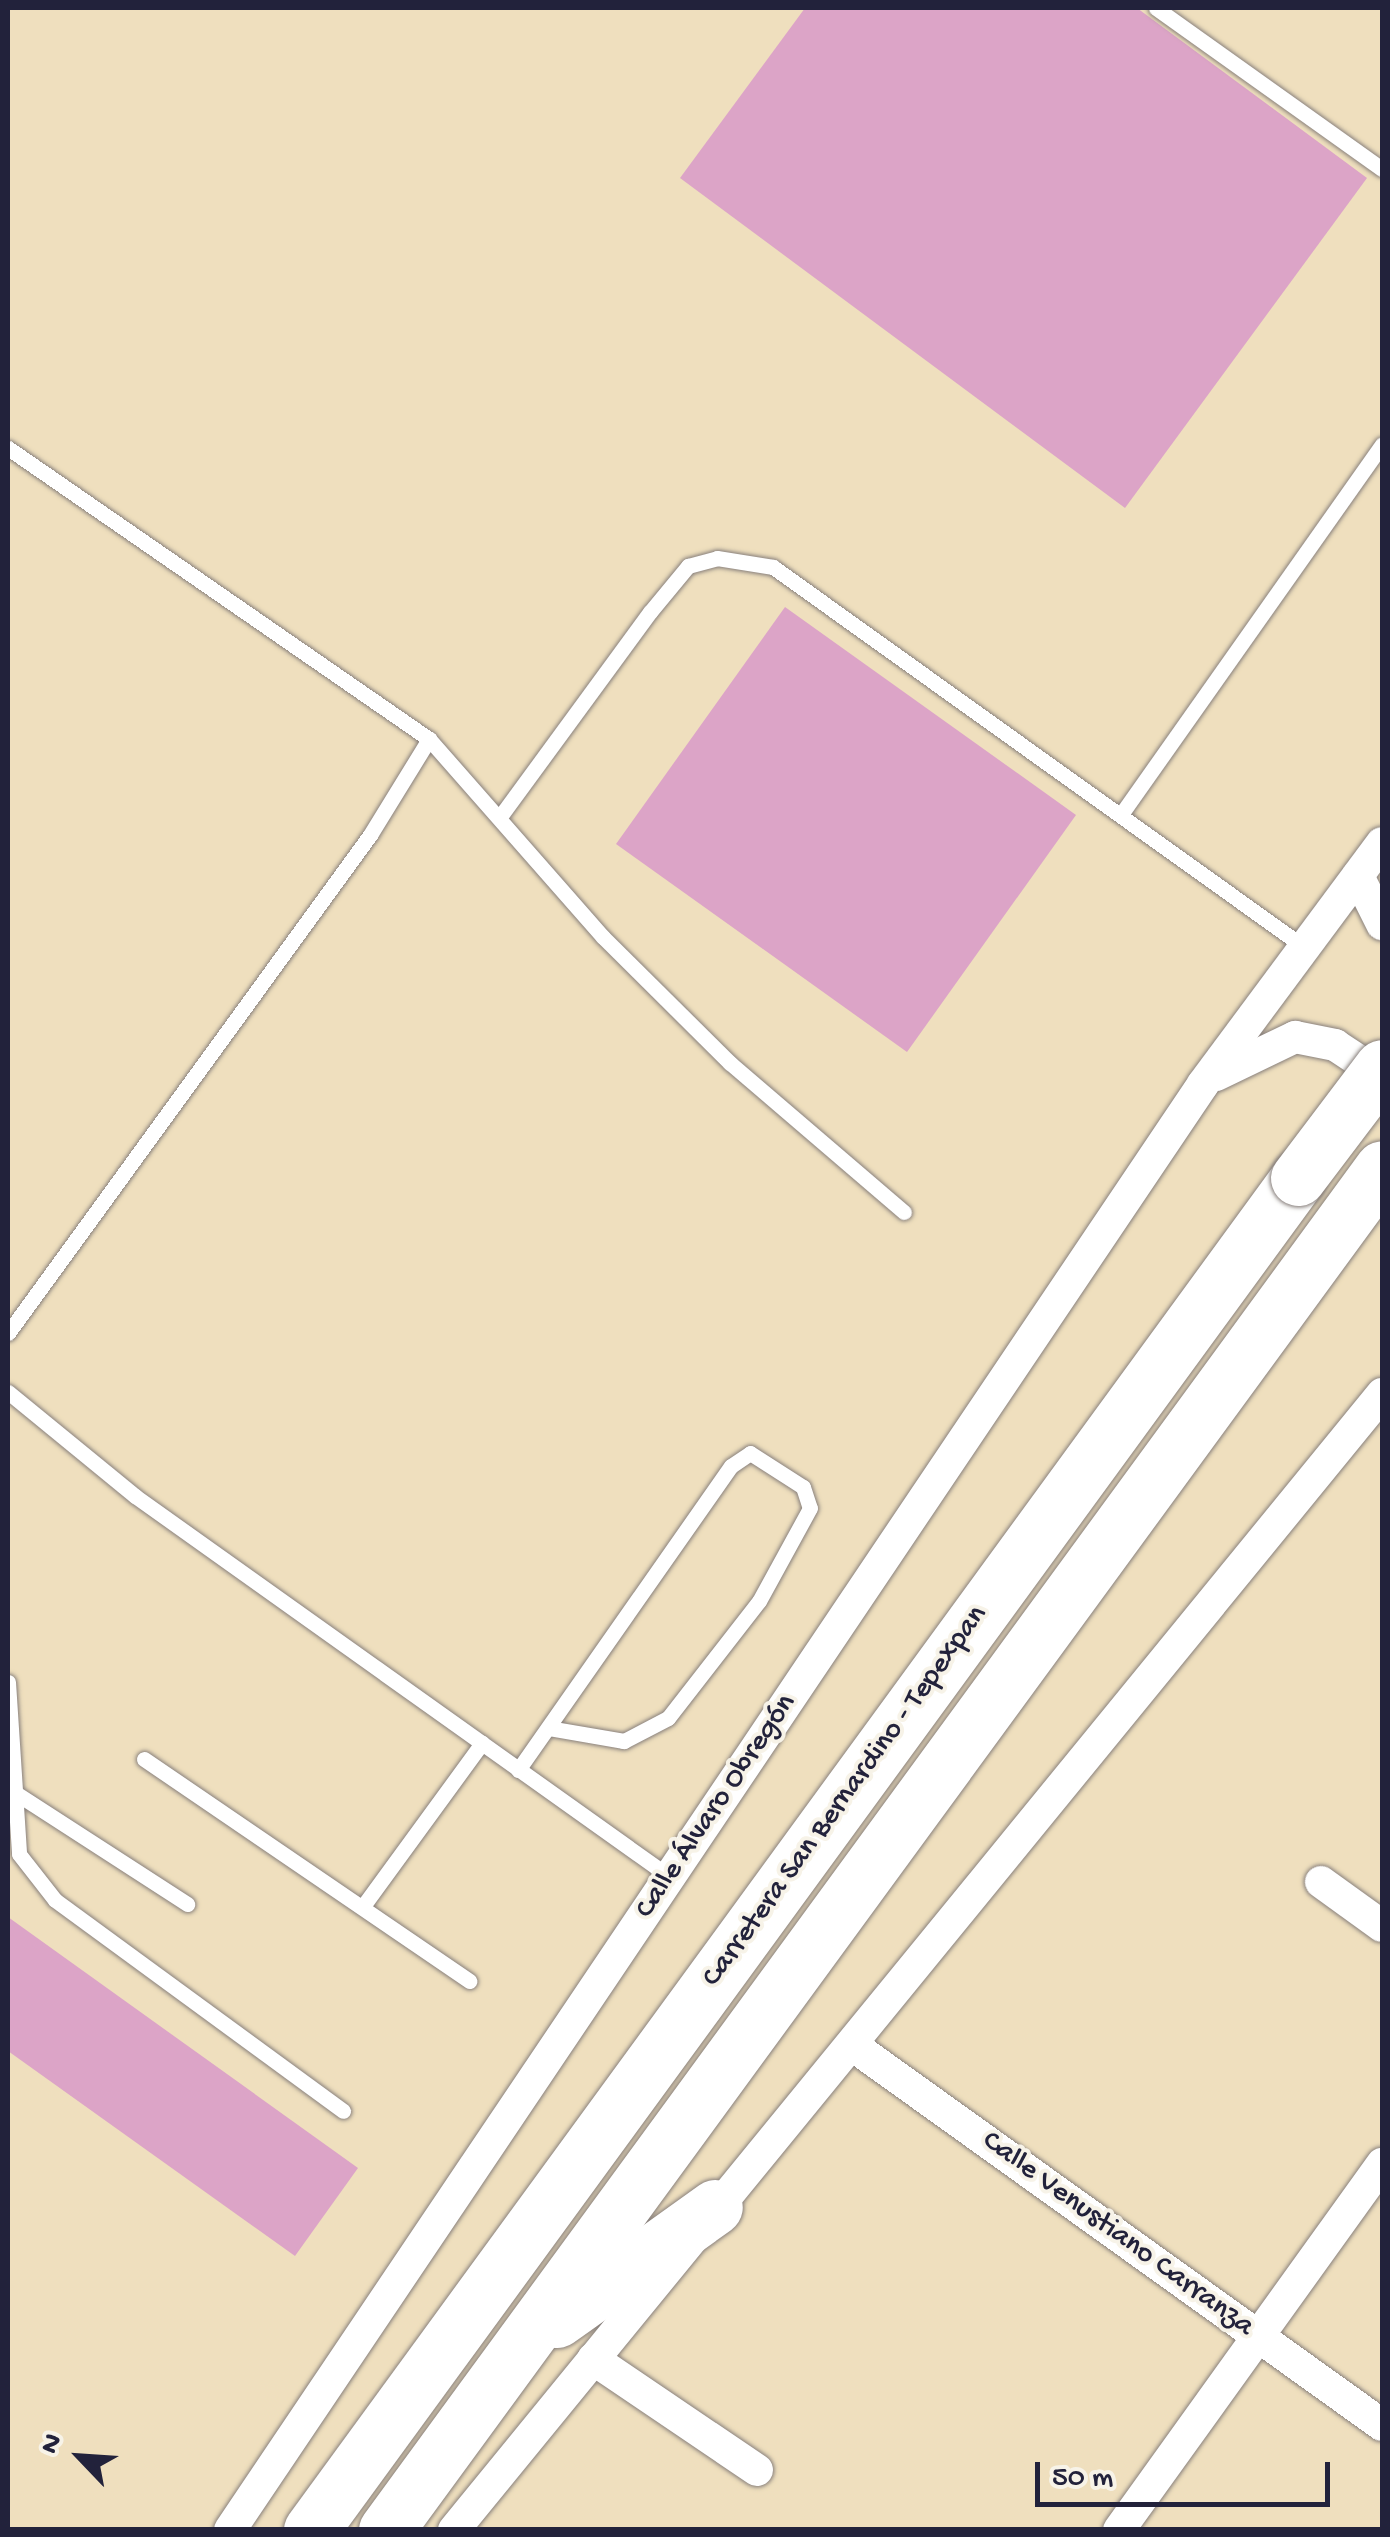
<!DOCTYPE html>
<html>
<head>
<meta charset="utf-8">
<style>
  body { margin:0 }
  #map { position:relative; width:1390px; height:2537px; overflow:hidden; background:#efdfbe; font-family:"Gochi Hand",sans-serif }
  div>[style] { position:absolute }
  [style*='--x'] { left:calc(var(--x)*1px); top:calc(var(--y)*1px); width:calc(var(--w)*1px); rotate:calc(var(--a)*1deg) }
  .building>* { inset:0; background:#dca4c7 }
  .roads { filter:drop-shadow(0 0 2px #88807c) drop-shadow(0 0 2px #88807c) }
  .lane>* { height:15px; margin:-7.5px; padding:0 7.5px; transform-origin:7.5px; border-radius:7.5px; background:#fff }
  .street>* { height:32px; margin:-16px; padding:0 16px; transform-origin:16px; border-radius:16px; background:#fff }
  .highway>* { height:55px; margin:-27.5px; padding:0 27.5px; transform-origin:27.5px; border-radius:27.5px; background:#fff }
  .bridges { filter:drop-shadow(0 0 2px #88807c) drop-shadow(0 0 2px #88807c) }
  .highway-bridge>* { height:55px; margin:-27.5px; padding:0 27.5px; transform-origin:27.5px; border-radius:27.5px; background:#fff }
  span { translate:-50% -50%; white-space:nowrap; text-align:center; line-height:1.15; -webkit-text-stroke:8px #f7f3e8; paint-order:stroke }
  .street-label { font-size:30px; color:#22223b }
  .frame { position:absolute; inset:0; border:10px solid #22223b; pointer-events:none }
  .north { position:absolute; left:30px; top:2407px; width:100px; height:100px; -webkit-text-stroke:8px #f7f3e8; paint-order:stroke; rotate:295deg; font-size:28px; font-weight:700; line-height:40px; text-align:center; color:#22223b }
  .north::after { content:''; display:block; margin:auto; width:35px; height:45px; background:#22223b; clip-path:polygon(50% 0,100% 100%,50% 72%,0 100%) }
  .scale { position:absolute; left:1035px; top:2462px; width:295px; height:45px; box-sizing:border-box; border:5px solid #22223b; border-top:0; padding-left:12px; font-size:30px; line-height:35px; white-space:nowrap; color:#22223b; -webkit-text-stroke:8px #f7f3e8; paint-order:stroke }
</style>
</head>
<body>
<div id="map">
  <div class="building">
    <div style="clip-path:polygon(805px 8px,1137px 8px,1367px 178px,1125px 508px,680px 178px)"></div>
    <div style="clip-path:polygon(785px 607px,1076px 815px,907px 1052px,616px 844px)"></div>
    <div style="clip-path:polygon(8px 1917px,358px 2168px,295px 2256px,8px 2051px)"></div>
  </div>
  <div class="roads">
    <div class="lane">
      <div style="--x:1156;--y:8;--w:277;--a:35.5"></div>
      <div style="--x:8;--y:448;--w:512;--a:34.65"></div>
      <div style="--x:1122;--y:813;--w:451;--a:-54.8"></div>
      <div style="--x:502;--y:814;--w:250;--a:-53.8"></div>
      <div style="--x:650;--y:612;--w:60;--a:-50.4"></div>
      <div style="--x:688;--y:566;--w:30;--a:-15"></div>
      <div style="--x:717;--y:558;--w:57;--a:9.1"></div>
      <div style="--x:773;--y:567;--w:653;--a:35.59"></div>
      <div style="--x:8;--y:1333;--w:616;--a:-53.99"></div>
      <div style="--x:370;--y:835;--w:113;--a:-58.4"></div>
      <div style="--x:429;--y:739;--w:264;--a:48.7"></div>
      <div style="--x:603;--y:937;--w:179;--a:44.8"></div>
      <div style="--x:730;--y:1063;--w:229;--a:40.6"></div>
      <div style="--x:8;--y:1392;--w:164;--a:39.3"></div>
      <div style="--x:135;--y:1496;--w:657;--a:35.46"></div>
      <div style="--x:8;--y:1682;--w:172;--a:86.3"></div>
      <div style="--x:19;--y:1854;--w:58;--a:52"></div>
      <div style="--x:55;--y:1900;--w:357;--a:36.2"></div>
      <div style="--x:144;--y:1759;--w:394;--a:34.3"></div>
      <div style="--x:518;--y:1770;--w:371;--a:-55"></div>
      <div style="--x:731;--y:1466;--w:23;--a:-34"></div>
      <div style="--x:750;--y:1453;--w:63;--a:32.7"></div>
      <div style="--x:803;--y:1487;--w:22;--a:72"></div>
      <div style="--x:810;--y:1508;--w:106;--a:118.7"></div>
      <div style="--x:759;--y:1601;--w:148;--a:127.9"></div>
      <div style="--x:668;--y:1718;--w:50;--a:152.4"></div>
      <div style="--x:624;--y:1741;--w:76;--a:-170.2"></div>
      <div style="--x:11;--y:1790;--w:210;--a:32.9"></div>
      <div style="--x:366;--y:1902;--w:197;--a:-53.9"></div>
    </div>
    <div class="street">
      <div style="--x:1358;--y:876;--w:54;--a:63.4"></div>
      <div style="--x:1216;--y:1075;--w:88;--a:-25.7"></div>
      <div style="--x:1295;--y:1037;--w:41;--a:11.3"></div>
      <div style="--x:1335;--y:1045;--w:56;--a:33.4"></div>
      <div style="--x:1321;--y:1882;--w:75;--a:35.8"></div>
      <div style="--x:852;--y:2045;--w:652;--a:35.64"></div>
      <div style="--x:593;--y:2359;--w:198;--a:34.1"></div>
      <div style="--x:230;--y:2530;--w:1743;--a:-56.06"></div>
      <div style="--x:1203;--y:1084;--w:300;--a:-53.4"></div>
      <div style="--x:454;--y:2530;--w:1467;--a:-50.75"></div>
      <div style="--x:1119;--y:2530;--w:451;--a:-54.3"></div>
    </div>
    <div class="highway">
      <div style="--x:557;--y:2320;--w:194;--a:-35.6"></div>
      <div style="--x:311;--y:2530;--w:1674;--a:-53.87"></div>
      <div style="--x:386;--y:2530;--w:1687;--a:-53.82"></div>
    </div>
  </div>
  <div class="bridges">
    <div class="highway-bridge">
      <div style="--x:1298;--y:1178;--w:139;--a:-52.9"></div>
    </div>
  </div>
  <div class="street-label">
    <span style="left:846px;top:1797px;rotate:-54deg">Carretera San Bernardino - Tepexpan</span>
    <span style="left:717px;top:1807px;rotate:-56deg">Calle Álvaro Obregón</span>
    <span style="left:1117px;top:2235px;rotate:36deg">Calle Venustiano Carranza</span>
  </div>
  <div class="frame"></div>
  <div class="north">N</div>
  <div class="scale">50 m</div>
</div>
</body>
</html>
